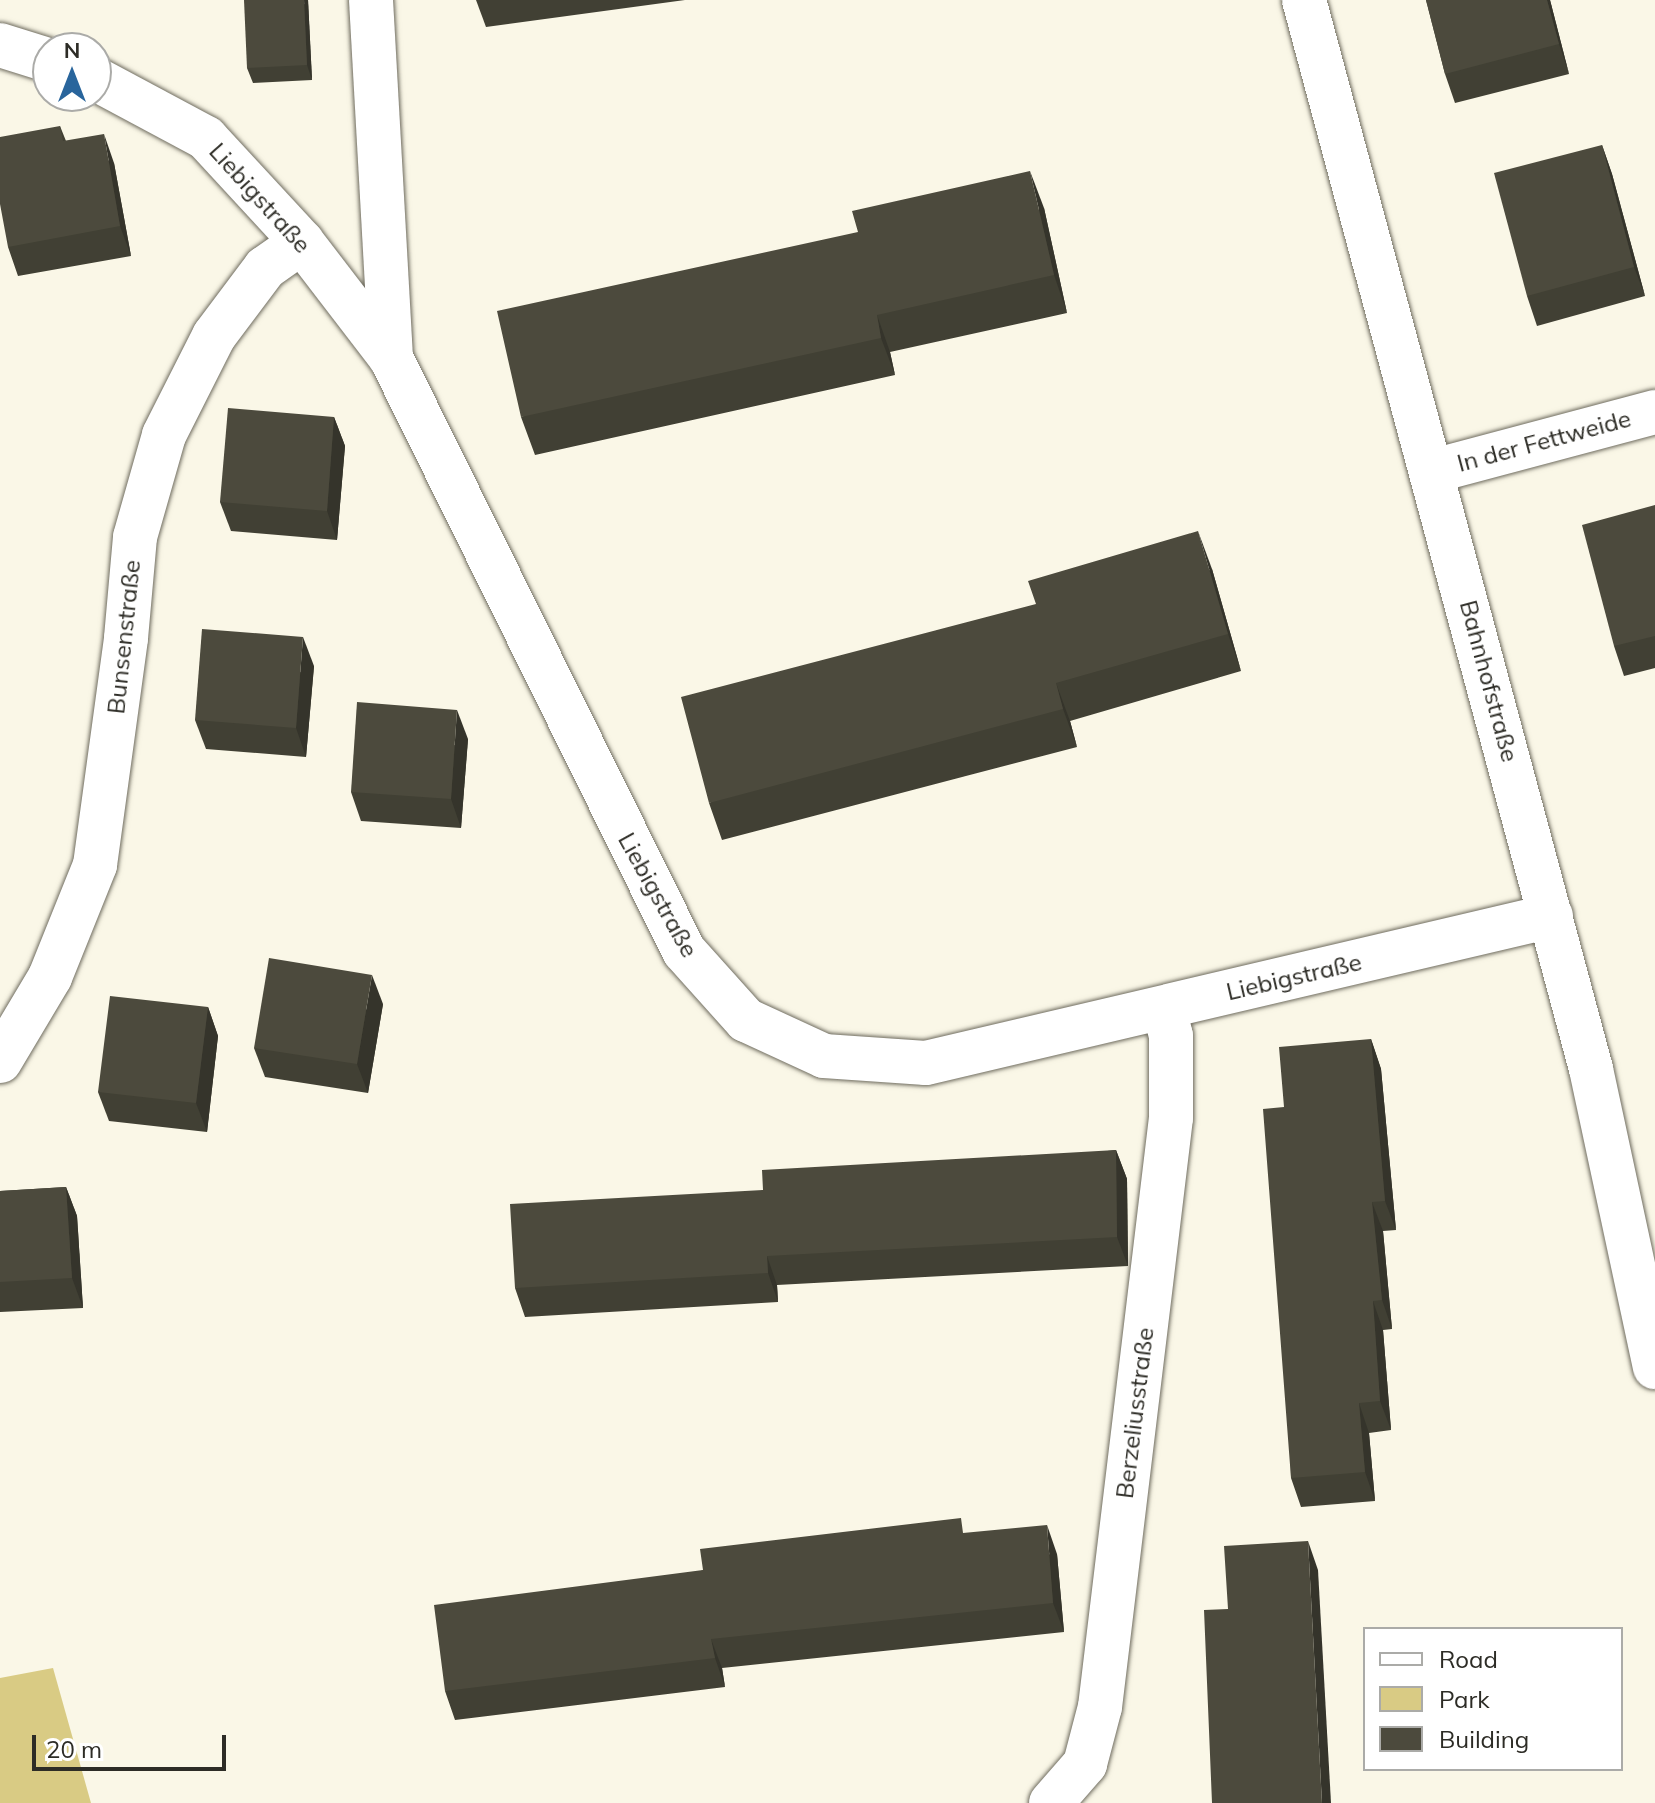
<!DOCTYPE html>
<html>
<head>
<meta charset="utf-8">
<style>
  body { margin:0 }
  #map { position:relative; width:1655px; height:1803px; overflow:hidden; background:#faf7e7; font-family:Mulish,sans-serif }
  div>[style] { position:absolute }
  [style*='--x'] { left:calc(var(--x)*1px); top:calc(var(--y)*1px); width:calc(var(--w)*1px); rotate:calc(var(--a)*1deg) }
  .green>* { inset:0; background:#d9cb84 }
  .roads { filter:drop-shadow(0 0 2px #6f6c5f) drop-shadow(0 0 2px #6f6c5f) }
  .minor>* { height:44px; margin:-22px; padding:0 22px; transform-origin:22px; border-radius:22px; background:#fff }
  .major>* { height:44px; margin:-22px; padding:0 22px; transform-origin:22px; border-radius:22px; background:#fff }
  .wall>* { inset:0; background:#414034 }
  .shaded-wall>* { inset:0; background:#35342b }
  .building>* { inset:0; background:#4c4a3d }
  span { translate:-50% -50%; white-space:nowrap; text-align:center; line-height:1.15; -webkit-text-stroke:8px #fff; paint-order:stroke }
  .street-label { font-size:24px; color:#2d2c26 }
  .legend { position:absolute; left:1363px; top:1627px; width:260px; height:144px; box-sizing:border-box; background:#fff; border:2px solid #ababa8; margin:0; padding:10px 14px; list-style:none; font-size:24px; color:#2d2c26 }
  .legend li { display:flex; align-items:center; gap:16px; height:40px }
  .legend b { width:40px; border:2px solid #ababa8 }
  .north { position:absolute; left:32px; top:32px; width:80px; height:80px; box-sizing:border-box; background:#fff; border:2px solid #ababa8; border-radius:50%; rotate:0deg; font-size:22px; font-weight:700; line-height:32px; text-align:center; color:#2d2c26 }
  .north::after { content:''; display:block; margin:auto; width:28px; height:36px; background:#29659c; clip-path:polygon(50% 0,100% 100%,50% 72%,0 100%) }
  .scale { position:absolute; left:32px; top:1735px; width:194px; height:36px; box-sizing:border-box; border:4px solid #2d2c26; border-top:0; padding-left:10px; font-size:24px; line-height:28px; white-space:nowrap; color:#2d2c26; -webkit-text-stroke:6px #fff; paint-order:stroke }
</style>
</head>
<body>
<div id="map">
  <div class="green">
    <div style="clip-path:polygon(53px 1668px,91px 1803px,0 1803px,0 1678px)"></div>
  </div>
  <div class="roads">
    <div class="minor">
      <div style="--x:371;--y:0;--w:359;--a:86.8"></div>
      <div style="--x:0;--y:45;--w:50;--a:17.4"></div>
      <div style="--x:96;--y:79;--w:125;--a:28.2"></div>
      <div style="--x:206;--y:138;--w:142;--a:47.3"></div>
      <div style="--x:302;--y:242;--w:146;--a:52.5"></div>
      <div style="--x:391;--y:358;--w:661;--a:63.71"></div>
      <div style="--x:684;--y:951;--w:93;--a:48.1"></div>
      <div style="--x:746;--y:1020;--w:86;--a:24.8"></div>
      <div style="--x:824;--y:1056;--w:102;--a:3.9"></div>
      <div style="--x:926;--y:1063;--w:642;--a:-13.24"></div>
      <div style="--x:1433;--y:471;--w:230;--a:-14.9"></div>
      <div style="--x:0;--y:1061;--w:98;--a:-59.2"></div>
      <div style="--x:50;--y:977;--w:121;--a:-68.1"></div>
      <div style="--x:95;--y:865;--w:229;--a:-82.2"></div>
      <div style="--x:126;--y:638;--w:101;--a:-84.9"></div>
      <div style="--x:135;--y:537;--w:106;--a:-74.1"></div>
      <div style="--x:164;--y:435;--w:111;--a:-63.2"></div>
      <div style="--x:214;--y:336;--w:85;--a:-53.1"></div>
      <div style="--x:265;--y:268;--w:45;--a:-35.1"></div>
      <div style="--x:1051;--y:1803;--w:52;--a:-48.9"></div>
      <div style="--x:1085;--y:1764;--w:59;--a:-75.3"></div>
      <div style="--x:1100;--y:1707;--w:593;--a:-83.13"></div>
      <div style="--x:1171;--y:1118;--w:82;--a:-90"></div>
      <div style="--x:1171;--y:1036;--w:29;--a:-104"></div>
    </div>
    <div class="major">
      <div style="--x:1304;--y:0;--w:1107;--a:74.97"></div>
      <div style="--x:1591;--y:1069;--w:305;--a:77.9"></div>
    </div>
  </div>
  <div class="wall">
    <div style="clip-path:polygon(308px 0,312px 80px,253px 83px,247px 68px)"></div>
    <div style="clip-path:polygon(476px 0,685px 0,486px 27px)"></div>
    <div style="clip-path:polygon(1426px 0,1550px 0,1569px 74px,1455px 103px,1445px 74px)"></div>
    <div style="clip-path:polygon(60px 126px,66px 141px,114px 163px,131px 256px,18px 276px,8px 247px)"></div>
    <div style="clip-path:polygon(1602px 145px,1612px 174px,1645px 296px,1537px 326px,1527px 296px)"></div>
    <div style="clip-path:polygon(1044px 208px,1067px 313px,890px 352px,895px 375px,535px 455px,521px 417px)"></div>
    <div style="clip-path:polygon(334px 417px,345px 446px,337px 540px,231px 531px,220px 502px)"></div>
    <div style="clip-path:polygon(1655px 505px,1655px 668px,1624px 676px,1614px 646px)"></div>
    <div style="clip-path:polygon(1212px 569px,1241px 671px,1070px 721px,1077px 747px,722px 840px,709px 803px)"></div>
    <div style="clip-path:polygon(314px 666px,306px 757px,206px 749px,195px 720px)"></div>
    <div style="clip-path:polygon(468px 739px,461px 828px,361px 821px,351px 792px)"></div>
    <div style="clip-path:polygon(383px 1004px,368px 1093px,265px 1077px,254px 1048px)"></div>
    <div style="clip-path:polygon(208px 1007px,218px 1036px,207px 1132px,109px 1121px,98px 1092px)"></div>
    <div style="clip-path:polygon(1371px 1039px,1381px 1069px,1396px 1230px,1383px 1231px,1392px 1329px,1383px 1330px,1391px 1430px,1369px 1433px,1375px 1501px,1301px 1507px,1291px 1478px,1284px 1107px)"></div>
    <div style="clip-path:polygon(1116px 1150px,1127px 1179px,1128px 1266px,777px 1285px,778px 1302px,525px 1317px,515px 1288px,763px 1190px)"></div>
    <div style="clip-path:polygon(66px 1187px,77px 1216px,83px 1308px,0 1312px,0 1191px)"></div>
    <div style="clip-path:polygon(1057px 1554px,1064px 1632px,722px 1668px,725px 1687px,455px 1720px,445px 1691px,703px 1570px)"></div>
  </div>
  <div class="shaded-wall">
    <div style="clip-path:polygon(304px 0,308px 0,312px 80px,307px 65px)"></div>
    <div style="clip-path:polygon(1547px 0,1550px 0,1569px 74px,1559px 44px)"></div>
    <div style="clip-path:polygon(104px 134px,114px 163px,131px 256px,120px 226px)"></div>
    <div style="clip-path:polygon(1602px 145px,1612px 174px,1645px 296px,1634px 267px)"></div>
    <div style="clip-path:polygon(1030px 171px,1044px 208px,1067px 313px,1054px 275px)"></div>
    <div style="clip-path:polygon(877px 315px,890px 352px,895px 375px,881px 338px)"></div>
    <div style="clip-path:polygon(334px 417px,345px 446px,337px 540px,327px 511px)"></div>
    <div style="clip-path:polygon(1198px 531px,1212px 569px,1241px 671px,1228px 634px)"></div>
    <div style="clip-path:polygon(303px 637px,314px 666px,306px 757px,296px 728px)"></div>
    <div style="clip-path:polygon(1056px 683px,1070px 721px,1077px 747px,1063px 709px)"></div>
    <div style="clip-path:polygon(457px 710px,468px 739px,461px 828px,451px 799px)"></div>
    <div style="clip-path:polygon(372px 975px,383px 1004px,368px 1093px,357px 1064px)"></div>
    <div style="clip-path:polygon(208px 1007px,218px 1036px,207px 1132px,196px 1103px)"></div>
    <div style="clip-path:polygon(1371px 1039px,1381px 1069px,1396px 1230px,1385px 1201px)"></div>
    <div style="clip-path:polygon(1116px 1150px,1127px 1179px,1128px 1266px,1117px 1237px)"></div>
    <div style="clip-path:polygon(66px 1187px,77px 1216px,83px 1308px,72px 1278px)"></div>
    <div style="clip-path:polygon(1372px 1202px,1383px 1231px,1392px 1329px,1382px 1300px)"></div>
    <div style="clip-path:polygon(767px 1256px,777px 1285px,778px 1302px,768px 1273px)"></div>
    <div style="clip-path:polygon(1373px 1301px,1383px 1330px,1391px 1430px,1380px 1401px)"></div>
    <div style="clip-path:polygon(1359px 1403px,1369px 1433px,1375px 1501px,1365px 1472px)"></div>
    <div style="clip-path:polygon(1047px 1525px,1057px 1554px,1064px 1632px,1053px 1603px)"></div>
    <div style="clip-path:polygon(1308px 1541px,1318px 1570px,1331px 1803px,1322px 1803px)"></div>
    <div style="clip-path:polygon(711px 1639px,722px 1668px,725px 1687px,715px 1658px)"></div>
  </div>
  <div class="building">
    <div style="clip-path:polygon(244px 0,304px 0,307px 65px,247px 68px)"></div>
    <div style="clip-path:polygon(1426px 0,1547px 0,1559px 44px,1445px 74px)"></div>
    <div style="clip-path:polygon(60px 126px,63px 141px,104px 134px,120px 226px,8px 247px,0 204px,0 137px)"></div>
    <div style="clip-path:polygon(1602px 145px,1634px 267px,1527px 296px,1494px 173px)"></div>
    <div style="clip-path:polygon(1030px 171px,1054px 275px,877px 315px,881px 338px,521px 417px,497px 311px,858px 232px,852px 211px)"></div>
    <div style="clip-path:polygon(228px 408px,334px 417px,327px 511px,220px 502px)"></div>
    <div style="clip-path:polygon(1655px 505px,1655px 636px,1614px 646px,1582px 525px)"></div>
    <div style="clip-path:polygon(1198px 531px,1228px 634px,1056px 683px,1063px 709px,709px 803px,681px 697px,1036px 604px,1028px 581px)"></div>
    <div style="clip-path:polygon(202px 629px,303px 637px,296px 728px,195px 720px)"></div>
    <div style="clip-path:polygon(357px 702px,457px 710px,451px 799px,351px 792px)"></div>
    <div style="clip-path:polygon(269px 958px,372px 975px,357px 1064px,254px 1048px)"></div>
    <div style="clip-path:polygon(110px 996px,208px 1007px,196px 1103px,98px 1092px)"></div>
    <div style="clip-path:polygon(1371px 1039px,1385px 1201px,1372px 1202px,1382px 1300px,1373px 1301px,1380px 1401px,1359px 1403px,1365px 1472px,1291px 1478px,1263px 1109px,1284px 1107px,1279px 1047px)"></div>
    <div style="clip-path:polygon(1116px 1150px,1117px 1237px,767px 1256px,768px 1273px,515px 1288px,510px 1204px,763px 1190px,762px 1170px)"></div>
    <div style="clip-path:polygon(66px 1187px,72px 1278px,0 1282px,0 1191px)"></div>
    <div style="clip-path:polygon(961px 1518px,963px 1533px,1047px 1525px,1053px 1603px,711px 1639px,715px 1658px,445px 1691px,434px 1605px,703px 1570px,700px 1549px)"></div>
    <div style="clip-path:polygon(1308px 1541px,1322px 1803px,1212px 1803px,1204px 1610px,1228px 1609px,1224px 1546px)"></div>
  </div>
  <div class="street-label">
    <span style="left:260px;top:198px;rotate:48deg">Liebigstraße</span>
    <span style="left:1544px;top:441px;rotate:-15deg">In der Fettweide</span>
    <span style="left:124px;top:637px;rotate:-84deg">Bunsenstraße</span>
    <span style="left:1489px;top:681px;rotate:75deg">Bahnhofstraße</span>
    <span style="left:658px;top:895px;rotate:61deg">Liebigstraße</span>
    <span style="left:1294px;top:977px;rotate:-13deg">Liebigstraße</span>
    <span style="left:1135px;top:1413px;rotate:-83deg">Berzeliusstraße</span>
  </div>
  <ul class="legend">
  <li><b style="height:10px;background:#fff"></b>Road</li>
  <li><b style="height:22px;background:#d9cb84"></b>Park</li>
  <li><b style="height:22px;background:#4c4a3d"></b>Building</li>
  </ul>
  <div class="north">N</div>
  <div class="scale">20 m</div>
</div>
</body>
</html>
